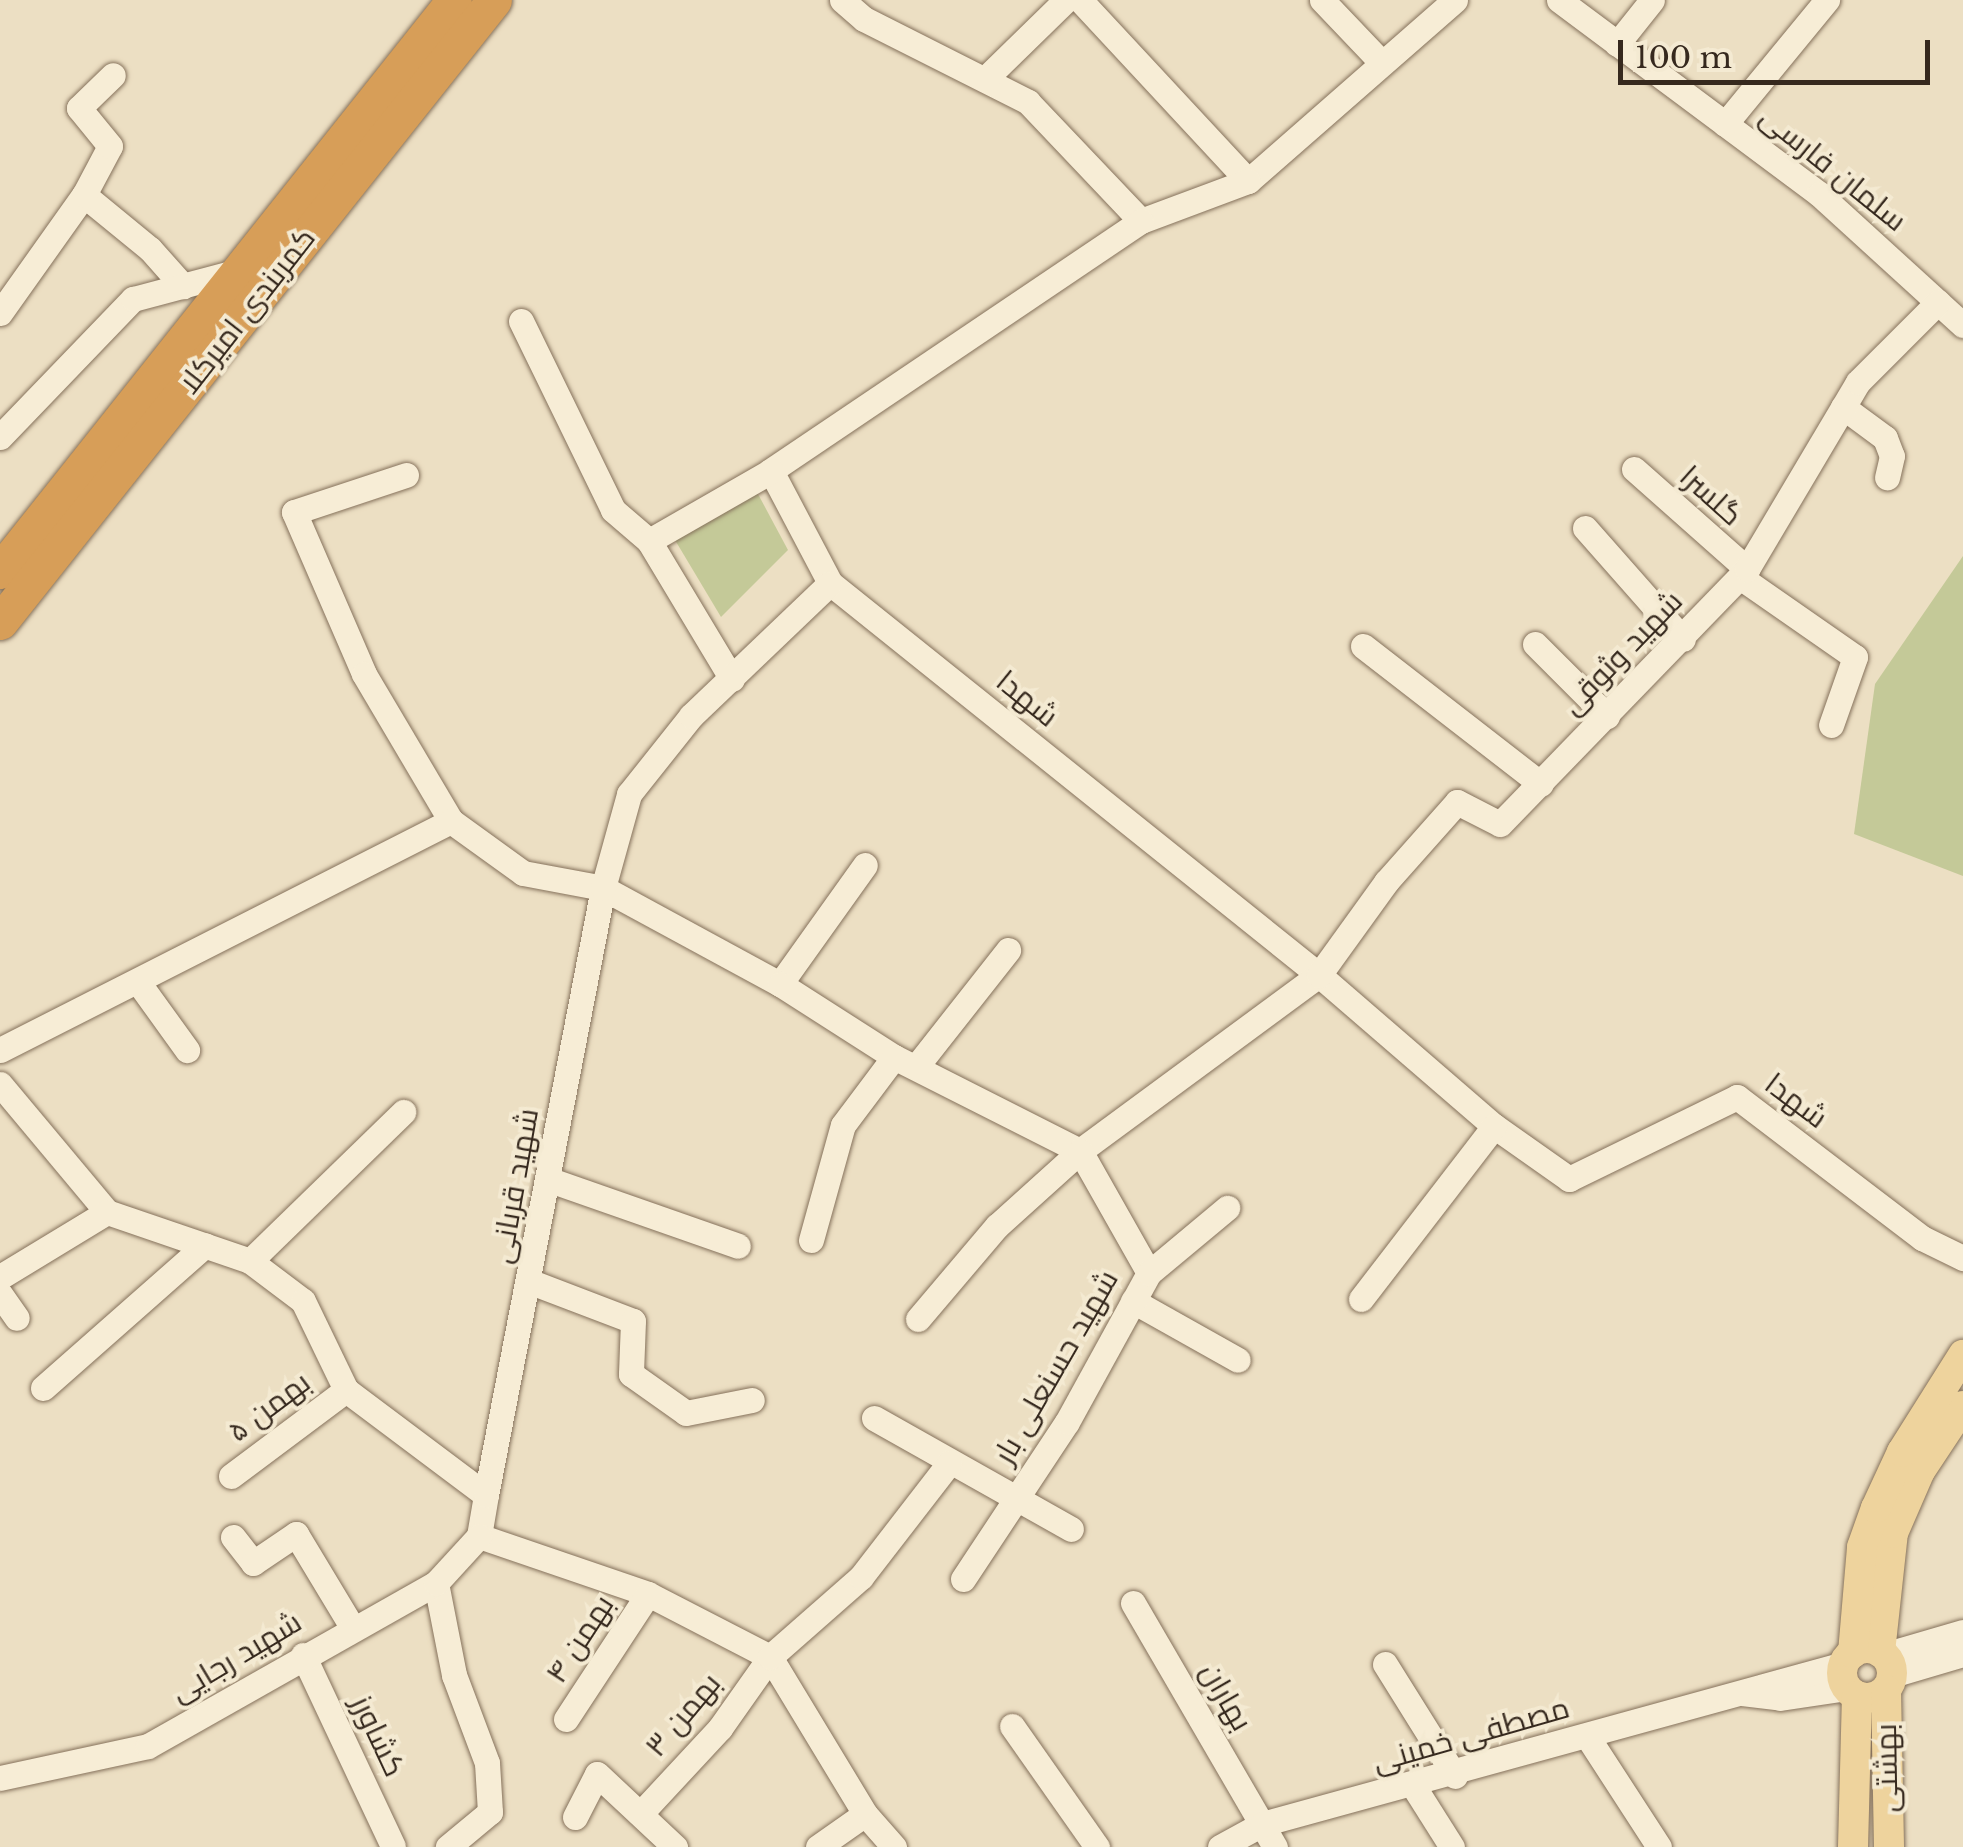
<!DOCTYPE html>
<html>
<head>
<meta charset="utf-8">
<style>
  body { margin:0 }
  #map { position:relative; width:1963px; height:1847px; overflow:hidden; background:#ecdfc3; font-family:"Libre Baskerville",Cairo,serif }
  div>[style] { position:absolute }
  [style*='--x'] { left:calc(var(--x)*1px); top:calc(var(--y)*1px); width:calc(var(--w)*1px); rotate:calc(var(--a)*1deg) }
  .green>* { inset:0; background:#c4c998 }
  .roads { filter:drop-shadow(0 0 2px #85715b) drop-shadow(0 0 2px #85715b) }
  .minor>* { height:25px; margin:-12.5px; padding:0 12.5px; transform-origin:12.5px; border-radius:12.5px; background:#f7edd6 }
  .major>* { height:30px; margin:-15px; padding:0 15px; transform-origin:15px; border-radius:15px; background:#eed39d }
  .major>.ring { margin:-15px; padding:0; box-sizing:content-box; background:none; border:30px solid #eed39d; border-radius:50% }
  .highway>* { height:35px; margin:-17.5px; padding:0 17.5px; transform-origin:17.5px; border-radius:17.5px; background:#d79e58 }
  span { translate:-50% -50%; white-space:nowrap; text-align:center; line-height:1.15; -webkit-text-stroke:8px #f4ead2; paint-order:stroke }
  .street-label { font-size:30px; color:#36291e }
  .scale { position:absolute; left:1618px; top:40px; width:312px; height:45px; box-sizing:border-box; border:5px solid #36291e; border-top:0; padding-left:12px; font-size:30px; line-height:35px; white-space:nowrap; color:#36291e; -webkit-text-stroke:8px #f4ead2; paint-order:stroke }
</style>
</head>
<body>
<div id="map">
  <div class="green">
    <div style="clip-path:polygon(751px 481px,788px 550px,721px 617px,666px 525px)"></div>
    <div style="clip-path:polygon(1963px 556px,1963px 876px,1854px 834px,1875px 684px)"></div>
  </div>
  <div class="roads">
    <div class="minor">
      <div style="--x:842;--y:0;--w:29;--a:41"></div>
      <div style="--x:864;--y:19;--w:184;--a:26.8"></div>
      <div style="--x:1028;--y:102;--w:164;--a:46.5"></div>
      <div style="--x:1080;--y:0;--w:247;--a:47.1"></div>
      <div style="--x:1322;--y:0;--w:87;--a:46.4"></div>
      <div style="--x:1455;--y:0;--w:275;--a:138.8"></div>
      <div style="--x:1248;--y:181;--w:114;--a:159.5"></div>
      <div style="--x:1141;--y:221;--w:447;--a:146"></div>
      <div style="--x:771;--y:471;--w:127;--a:62.2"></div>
      <div style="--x:830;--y:583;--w:627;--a:38.72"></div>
      <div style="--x:1319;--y:975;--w:231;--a:40.8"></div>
      <div style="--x:1494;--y:1126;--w:92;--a:35.2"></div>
      <div style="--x:1569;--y:1179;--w:187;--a:-26"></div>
      <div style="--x:1737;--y:1097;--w:233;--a:37.3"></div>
      <div style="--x:1922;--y:1238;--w:46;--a:26"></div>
      <div style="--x:1559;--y:0;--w:324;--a:36.7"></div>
      <div style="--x:1819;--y:194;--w:195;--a:42.3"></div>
      <div style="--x:1617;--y:44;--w:56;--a:-51.5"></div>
      <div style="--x:986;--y:78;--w:112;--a:-44.3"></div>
      <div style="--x:1725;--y:124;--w:161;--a:-50.6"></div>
      <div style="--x:84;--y:195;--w:85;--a:39.3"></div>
      <div style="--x:150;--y:249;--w:50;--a:48.3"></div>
      <div style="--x:0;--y:313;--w:145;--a:-54.6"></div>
      <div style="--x:84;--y:195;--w:55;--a:-62"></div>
      <div style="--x:110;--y:146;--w:49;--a:-129.2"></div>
      <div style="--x:79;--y:108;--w:47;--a:-44.1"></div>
      <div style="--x:521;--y:321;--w:210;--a:64"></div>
      <div style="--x:613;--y:510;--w:48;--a:40.7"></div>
      <div style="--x:649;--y:541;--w:141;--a:-29.8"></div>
      <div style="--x:1843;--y:407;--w:52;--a:36.4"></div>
      <div style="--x:1885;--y:438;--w:19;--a:69"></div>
      <div style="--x:1892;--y:456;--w:22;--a:103"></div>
      <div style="--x:0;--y:437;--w:192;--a:-46.1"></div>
      <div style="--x:133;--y:299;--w:109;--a:-14.9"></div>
      <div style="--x:1634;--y:469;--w:151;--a:41.5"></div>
      <div style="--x:406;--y:475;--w:118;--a:161.7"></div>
      <div style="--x:294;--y:512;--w:176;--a:66.6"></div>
      <div style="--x:364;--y:674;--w:171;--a:59.4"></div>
      <div style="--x:1585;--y:528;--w:148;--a:48.6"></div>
      <div style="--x:649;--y:541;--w:161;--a:59"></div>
      <div style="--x:1740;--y:577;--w:140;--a:34.8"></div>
      <div style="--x:1855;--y:657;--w:72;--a:109.4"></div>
      <div style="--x:1535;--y:644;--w:102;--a:45"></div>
      <div style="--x:1363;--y:646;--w:225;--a:37.8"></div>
      <div style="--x:138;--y:982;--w:84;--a:54.2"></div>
      <div style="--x:780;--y:984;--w:146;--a:-54.5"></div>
      <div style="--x:0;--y:1050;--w:506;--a:-26.92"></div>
      <div style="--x:451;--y:821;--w:89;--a:35.8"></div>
      <div style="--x:523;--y:873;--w:81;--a:10.6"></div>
      <div style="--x:603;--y:888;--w:201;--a:28.5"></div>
      <div style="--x:780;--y:984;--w:135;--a:32.6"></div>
      <div style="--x:894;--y:1057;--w:208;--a:26.8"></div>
      <div style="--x:1080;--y:1151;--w:297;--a:-36.4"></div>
      <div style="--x:1319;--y:975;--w:115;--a:-54.2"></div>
      <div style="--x:1386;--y:882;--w:107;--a:-48.4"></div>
      <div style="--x:1457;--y:802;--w:48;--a:27.1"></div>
      <div style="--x:1500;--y:824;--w:355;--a:-45.9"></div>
      <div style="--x:1747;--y:569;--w:217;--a:-59.3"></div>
      <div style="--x:1858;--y:382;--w:113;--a:-45"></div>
      <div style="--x:916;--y:1067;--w:149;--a:-51.8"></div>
      <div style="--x:0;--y:1084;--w:167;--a:50.1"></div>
      <div style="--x:107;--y:1212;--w:151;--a:18.9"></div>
      <div style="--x:250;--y:1261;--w:66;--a:37"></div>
      <div style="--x:303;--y:1301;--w:99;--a:64.2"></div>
      <div style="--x:346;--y:1390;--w:175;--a:36.9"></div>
      <div style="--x:486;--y:1495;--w:42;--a:99.7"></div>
      <div style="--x:479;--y:1536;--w:179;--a:18.9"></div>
      <div style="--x:648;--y:1594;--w:137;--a:27.3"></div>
      <div style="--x:770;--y:1657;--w:184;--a:58.8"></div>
      <div style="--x:865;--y:1814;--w:44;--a:48.7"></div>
      <div style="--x:550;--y:1180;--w:199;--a:19.3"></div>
      <div style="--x:811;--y:1240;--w:119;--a:-74.5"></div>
      <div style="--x:843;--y:1125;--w:85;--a:-53.1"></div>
      <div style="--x:250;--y:1261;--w:214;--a:-44.2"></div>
      <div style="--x:0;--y:1277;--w:125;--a:-31.3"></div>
      <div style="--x:531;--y:1282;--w:109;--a:20.9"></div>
      <div style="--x:633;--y:1321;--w:53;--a:92.2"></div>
      <div style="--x:631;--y:1374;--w:67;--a:35.3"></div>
      <div style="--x:686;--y:1413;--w:67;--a:-11.1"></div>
      <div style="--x:0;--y:1294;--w:29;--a:55"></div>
      <div style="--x:1361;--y:1299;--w:218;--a:-52.4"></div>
      <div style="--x:1133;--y:1301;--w:120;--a:29.3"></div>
      <div style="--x:918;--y:1319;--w:122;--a:-49.7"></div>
      <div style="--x:997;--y:1226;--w:112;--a:-42.1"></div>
      <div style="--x:1080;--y:1151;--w:140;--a:60.5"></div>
      <div style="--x:43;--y:1388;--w:216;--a:-41.4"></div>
      <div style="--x:874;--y:1418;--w:226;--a:29.4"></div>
      <div style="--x:231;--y:1476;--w:144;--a:-36.8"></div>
      <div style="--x:486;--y:1495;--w:618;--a:-79.09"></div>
      <div style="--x:603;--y:888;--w:98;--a:-74.5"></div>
      <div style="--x:629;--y:794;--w:100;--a:-51.5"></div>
      <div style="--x:691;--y:716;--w:192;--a:-43.7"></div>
      <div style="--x:233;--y:1537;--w:33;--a:52"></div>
      <div style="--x:253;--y:1563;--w:52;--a:-34"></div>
      <div style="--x:296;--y:1534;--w:109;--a:58.9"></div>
      <div style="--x:963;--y:1579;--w:188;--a:-56.5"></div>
      <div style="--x:1067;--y:1422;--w:170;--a:-61.2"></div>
      <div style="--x:1149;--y:1273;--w:102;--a:-39.8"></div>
      <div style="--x:436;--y:1583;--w:94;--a:78.9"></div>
      <div style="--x:454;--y:1675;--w:94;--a:69.4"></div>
      <div style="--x:487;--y:1763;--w:49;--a:86.5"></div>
      <div style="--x:490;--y:1812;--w:55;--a:140.2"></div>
      <div style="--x:1133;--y:1603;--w:282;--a:59.8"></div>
      <div style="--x:303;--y:1655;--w:211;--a:64.8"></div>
      <div style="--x:1884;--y:1655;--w:82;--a:-16.2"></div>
      <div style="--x:1385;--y:1664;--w:132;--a:58"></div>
      <div style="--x:1892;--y:1675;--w:74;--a:-16.5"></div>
      <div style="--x:1742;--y:1693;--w:38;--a:7"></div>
      <div style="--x:1780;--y:1698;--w:68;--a:-8.5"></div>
      <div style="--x:566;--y:1719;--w:149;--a:-56.7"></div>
      <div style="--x:1012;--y:1726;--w:148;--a:54.9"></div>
      <div style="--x:1587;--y:1736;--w:132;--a:57"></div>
      <div style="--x:0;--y:1778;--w:151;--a:-12.2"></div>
      <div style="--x:148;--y:1746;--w:331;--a:-29.5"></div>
      <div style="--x:436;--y:1583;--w:64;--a:-47.5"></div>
      <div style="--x:1414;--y:1787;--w:71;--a:57.7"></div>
      <div style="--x:642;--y:1812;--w:115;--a:-47.1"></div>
      <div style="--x:720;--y:1728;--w:87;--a:-54.8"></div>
      <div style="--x:770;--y:1657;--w:121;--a:-41.3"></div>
      <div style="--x:861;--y:1577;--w:145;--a:-52.3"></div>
      <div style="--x:575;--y:1817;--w:48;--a:-62.9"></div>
      <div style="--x:597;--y:1774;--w:107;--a:43.1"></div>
      <div style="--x:818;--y:1847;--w:57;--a:-35.1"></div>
      <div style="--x:1220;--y:1847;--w:48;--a:-28.7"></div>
      <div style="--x:1262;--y:1824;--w:604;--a:-15.37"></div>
    </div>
    <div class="major">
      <div class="ring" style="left:1842px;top:1648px;width:20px;height:20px"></div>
      <div style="--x:1880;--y:1652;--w:120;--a:-83.8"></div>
      <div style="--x:1893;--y:1533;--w:68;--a:-66.5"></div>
      <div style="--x:1920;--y:1471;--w:78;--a:-56.5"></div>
      <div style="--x:1853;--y:1653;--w:106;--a:-85.1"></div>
      <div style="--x:1862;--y:1547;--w:41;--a:-70.3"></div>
      <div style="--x:1876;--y:1508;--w:62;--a:-65.1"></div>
      <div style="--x:1902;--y:1452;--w:115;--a:-57.8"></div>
      <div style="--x:1886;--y:1690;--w:157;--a:88.9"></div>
      <div style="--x:1853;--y:1847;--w:151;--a:-88.5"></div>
    </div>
    <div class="highway">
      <div style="--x:0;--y:571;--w:729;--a:-51.51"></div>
      <div style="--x:0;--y:622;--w:794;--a:-51.54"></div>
    </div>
  </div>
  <div class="street-label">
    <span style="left:1833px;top:169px;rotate:39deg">سلمان فارسی</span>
    <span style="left:247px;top:311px;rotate:-52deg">کمربندی امیرکلا</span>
    <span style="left:1711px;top:496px;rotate:42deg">گلسرا</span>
    <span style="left:1622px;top:653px;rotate:-46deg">شهید وثوقی</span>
    <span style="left:1027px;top:699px;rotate:39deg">شهدا</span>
    <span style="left:1796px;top:1101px;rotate:37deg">شهدا</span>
    <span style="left:515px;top:1186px;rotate:-80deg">شهید قربانی</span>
    <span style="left:1056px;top:1367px;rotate:-60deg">شهید حسنعلی بار</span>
    <span style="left:269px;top:1407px;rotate:-37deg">بهمن ۵</span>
    <span style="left:580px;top:1639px;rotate:-57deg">بهمن ۴</span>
    <span style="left:236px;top:1657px;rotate:-31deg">شهید رجایی</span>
    <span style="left:1226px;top:1697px;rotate:60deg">بهاران</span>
    <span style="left:683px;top:1715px;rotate:-50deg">بهمن ۳</span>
    <span style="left:1471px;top:1735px;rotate:-16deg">مصطفی خمینی</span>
    <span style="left:378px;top:1736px;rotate:65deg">کشاورز</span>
    <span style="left:1887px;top:1768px;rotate:-91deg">بهشتی</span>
  </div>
  <div class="scale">100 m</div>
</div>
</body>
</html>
